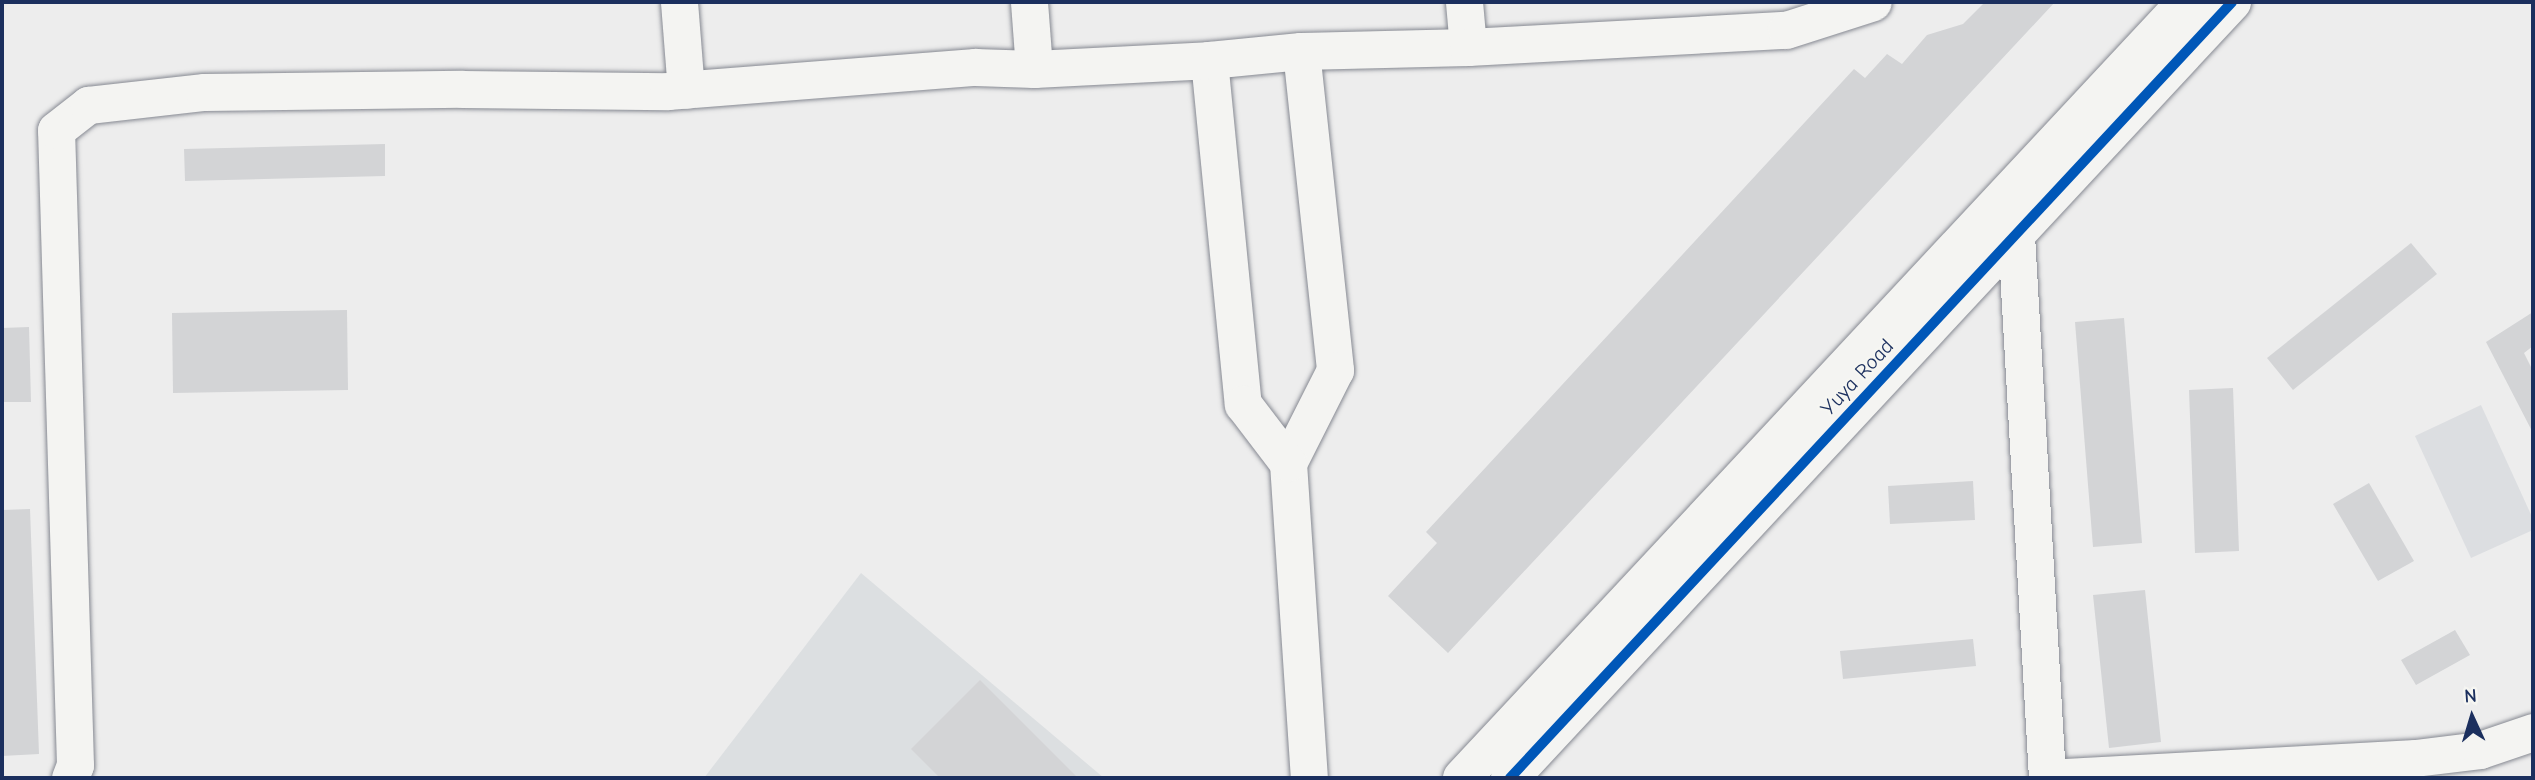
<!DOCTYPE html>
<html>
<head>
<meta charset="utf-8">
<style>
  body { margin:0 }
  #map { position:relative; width:2535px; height:780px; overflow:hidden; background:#ededed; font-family:"Comic Neue",sans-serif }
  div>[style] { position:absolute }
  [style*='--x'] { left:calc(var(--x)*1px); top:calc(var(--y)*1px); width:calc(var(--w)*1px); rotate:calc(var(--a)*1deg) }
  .built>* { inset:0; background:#dcdfe1 }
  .green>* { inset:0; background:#dcdee1 }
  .building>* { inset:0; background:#d3d4d6 }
  .roads { filter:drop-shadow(0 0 2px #868992) drop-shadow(0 0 2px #868992) }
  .minor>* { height:37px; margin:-18.5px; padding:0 18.5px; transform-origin:18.5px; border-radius:18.5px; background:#f4f4f2 }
  .highway>* { height:38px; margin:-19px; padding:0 19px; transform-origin:19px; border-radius:19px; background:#f4f4f2 }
  .cycleway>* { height:10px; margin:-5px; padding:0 5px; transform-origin:5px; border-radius:5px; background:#0057b8 }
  span { translate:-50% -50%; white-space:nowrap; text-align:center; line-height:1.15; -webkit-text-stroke:5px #f6f6f2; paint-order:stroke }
  .street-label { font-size:21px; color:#1b2f5e }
  .frame { position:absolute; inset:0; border:4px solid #1b2f5e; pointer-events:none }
  .north { position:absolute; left:2437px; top:682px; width:70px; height:70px; -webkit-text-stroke:5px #f6f6f2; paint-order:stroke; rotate:356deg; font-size:19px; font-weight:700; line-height:28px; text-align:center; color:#1b2f5e }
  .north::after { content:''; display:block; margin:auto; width:24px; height:32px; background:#1b2f5e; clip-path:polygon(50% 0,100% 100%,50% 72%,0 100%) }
</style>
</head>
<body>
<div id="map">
  <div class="built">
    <div style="clip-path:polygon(861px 573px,1104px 778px,704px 778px)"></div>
  </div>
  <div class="green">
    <div style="clip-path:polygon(2481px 405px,2533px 519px,2533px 530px,2471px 558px,2415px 436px)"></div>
  </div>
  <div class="building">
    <div style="clip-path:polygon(1985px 2px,2055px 2px,1448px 653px,1388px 596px,1437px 543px,1426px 532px,1854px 69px,1865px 78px,1887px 54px,1902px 64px,1927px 35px,1963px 24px)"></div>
    <div style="clip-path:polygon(385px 144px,385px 176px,185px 181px,184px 149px)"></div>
    <div style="clip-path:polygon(2411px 243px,2437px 274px,2293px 390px,2267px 358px)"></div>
    <div style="clip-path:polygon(347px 310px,348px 390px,173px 393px,172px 313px)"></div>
    <div style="clip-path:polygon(2533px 312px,2533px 346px,2524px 353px,2533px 371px,2533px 433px,2486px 342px)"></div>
    <div style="clip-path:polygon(2124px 318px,2142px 543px,2093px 547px,2075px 322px)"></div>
    <div style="clip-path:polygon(29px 327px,31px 402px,2px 402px,2px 328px)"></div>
    <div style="clip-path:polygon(2233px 388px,2239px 551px,2195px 553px,2189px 390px)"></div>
    <div style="clip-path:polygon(1973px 481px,1975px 520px,1890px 524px,1888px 486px)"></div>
    <div style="clip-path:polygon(2369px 483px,2414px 561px,2378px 581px,2333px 504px)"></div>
    <div style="clip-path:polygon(30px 509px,39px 754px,2px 756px,2px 510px)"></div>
    <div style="clip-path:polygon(2145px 590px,2161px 742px,2109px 748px,2093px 595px)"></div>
    <div style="clip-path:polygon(2455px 630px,2470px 655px,2416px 685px,2401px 660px)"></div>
    <div style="clip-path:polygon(1973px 639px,1976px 666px,1843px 679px,1840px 651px)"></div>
    <div style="clip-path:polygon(980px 680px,1078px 778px,940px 778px,911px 749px)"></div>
  </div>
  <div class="roads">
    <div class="minor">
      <div style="--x:679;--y:2;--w:88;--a:85.5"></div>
      <div style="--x:1029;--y:2;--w:67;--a:85.7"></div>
      <div style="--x:1464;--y:2;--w:45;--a:84.9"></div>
      <div style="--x:1301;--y:51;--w:321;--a:83.9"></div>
      <div style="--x:1335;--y:370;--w:104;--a:116.8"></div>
      <div style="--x:1288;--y:463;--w:316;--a:86.2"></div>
      <div style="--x:1209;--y:60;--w:346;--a:84.4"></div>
      <div style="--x:1243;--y:404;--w:74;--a:52.7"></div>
      <div style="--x:2016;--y:235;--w:544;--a:86.73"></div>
      <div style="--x:70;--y:778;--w:14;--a:-69"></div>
      <div style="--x:75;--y:765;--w:635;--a:-91.71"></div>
      <div style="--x:56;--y:130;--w:41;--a:-38"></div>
      <div style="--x:88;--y:105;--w:117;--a:-6.4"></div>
      <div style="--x:204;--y:92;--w:258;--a:-0.7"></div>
      <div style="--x:462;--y:89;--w:206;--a:0.6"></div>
      <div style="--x:668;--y:91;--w:308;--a:-4.5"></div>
      <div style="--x:975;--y:67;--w:59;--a:1.9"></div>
      <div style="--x:1034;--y:69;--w:175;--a:-2.9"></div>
      <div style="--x:1209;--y:60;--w:92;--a:-5.6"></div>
      <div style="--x:1301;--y:51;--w:167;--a:-1.4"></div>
      <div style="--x:1468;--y:47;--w:318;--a:-3.1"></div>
      <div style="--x:1786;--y:30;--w:91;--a:-17.8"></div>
      <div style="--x:2047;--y:778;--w:369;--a:-3.1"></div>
      <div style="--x:2415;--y:758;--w:65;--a:-7"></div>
      <div style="--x:2480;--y:750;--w:56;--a:-18.8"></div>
    </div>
    <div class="highway">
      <div style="--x:1462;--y:778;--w:1061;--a:-46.99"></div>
      <div style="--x:1510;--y:778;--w:1060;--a:-47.06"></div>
    </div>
  </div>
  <div class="cycleway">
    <div style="--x:1510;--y:778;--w:1060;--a:-47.06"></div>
  </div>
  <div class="street-label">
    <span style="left:1857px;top:377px;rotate:-47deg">Yuya Road</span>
  </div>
  <div class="frame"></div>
  <div class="north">N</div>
</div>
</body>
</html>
